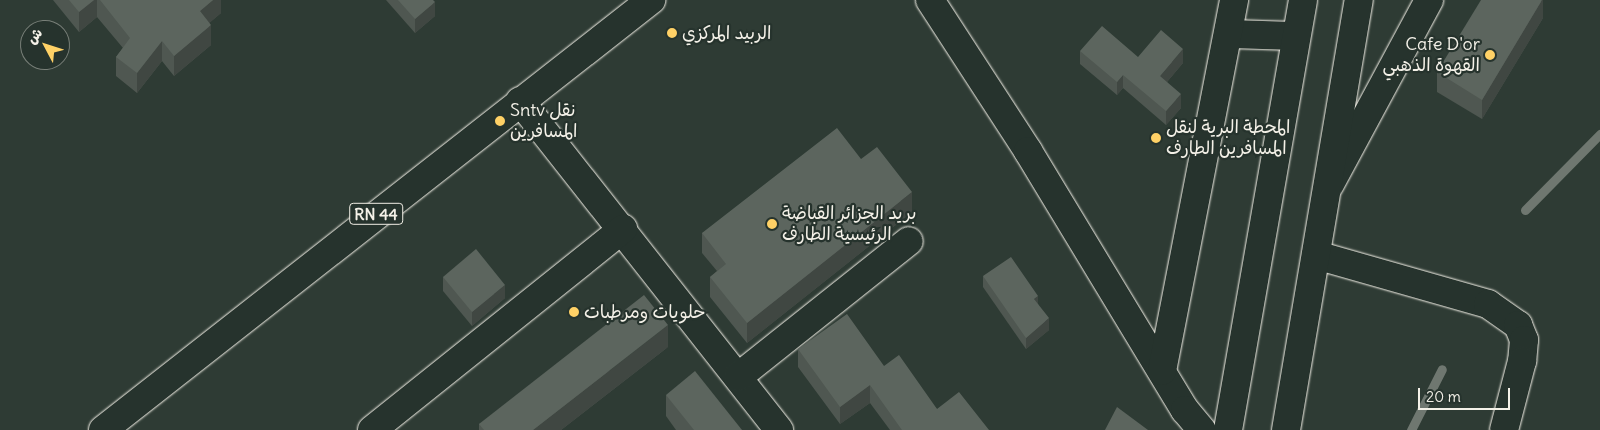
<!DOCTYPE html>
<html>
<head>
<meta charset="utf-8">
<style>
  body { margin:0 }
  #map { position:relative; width:1600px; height:430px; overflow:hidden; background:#2e3b34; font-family:Delius,"Playpen Sans Arabic",sans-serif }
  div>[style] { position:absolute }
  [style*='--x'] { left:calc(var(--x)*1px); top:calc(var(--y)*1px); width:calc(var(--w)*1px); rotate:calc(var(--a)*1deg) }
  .stream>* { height:9px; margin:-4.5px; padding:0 4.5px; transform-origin:4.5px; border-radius:4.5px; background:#6f7770 }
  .roads { filter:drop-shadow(0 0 1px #f4f1e8) drop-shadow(0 0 1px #f4f1e8) }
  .minor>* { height:28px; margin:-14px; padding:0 14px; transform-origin:14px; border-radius:14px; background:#26332d }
  .major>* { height:28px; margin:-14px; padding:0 14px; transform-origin:14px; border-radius:14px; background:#26332d }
  .highway>* { height:28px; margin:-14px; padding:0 14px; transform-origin:14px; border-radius:14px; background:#26332d }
  .wall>* { inset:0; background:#4f5751 }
  .shaded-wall>* { inset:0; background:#404742 }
  .building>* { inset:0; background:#5c655e }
  .dots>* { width:14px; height:14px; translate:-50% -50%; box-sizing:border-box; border:2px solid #26332d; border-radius:50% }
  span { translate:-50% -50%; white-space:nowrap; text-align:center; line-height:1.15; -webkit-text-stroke:4.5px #26332d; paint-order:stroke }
  .shield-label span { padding:1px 4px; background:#26332d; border:1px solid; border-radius:4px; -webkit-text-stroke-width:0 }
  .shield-label { font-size:16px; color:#f4f1e8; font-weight:700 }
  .poi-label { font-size:18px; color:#f4f1e8 }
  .left { translate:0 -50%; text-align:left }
  .right { translate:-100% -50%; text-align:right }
  .north { position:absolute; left:20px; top:20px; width:50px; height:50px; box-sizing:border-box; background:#26332d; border:1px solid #787f78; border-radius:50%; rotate:310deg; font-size:14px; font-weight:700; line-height:20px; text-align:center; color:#f4f1e8 }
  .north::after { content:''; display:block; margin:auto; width:18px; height:22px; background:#ffd166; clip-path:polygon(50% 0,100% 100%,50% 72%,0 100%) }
  .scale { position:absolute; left:1418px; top:388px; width:92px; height:22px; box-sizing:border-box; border:2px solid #f4f1e8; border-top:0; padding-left:6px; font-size:15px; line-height:18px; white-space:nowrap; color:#f4f1e8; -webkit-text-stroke:4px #26332d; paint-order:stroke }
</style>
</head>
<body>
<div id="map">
  <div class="stream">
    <div style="--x:1525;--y:210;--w:107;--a:-45.4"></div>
    <div style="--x:1411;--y:430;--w:68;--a:-63.1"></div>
  </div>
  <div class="roads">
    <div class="minor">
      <div style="--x:930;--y:0;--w:180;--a:57"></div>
      <div style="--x:1028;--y:151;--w:303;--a:58.8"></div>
      <div style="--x:1185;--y:410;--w:26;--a:50"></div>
      <div style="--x:1229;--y:34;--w:67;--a:1.7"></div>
      <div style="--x:520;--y:101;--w:419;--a:51.8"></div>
      <div style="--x:1330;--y:184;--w:209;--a:-61.7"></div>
      <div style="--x:1316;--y:255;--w:179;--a:15.9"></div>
      <div style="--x:1488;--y:304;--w:37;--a:35"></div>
      <div style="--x:1518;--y:325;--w:16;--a:68"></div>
      <div style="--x:1524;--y:340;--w:21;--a:95"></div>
      <div style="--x:1522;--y:361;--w:71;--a:104.6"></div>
      <div style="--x:1162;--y:371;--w:378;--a:-79"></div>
      <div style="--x:738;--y:377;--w:218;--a:-38.5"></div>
      <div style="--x:372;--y:430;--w:322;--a:-38.7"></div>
    </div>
    <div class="major">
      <div style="--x:103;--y:430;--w:697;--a:-38.12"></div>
    </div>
    <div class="highway">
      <div style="--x:1228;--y:430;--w:436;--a:-80.1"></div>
      <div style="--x:1286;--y:430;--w:436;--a:-80.4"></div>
    </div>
  </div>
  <div class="wall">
    <div style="clip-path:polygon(53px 0,221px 0,221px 13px,209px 23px,211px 45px,174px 76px,162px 61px,137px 93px,116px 76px,116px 57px,123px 48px,97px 17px,79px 32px)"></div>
    <div style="clip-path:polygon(386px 0,433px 0,435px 16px,415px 33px)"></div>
    <div style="clip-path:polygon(1543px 0,1543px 18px,1482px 119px,1437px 92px,1437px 72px)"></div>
    <div style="clip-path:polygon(1080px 51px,1183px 63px,1167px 82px,1181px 108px,1166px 125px,1123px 88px,1117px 95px,1080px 64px)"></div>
    <div style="clip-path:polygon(861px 159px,912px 212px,747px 343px,710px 297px,710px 277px,717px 271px,702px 253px,702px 233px)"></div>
    <div style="clip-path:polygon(983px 276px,1038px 304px,1049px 330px,1026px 349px,983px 287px)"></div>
    <div style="clip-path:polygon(443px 277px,505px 298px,472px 326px,443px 291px)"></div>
    <div style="clip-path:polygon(668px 347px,561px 430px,479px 430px,479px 424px)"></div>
    <div style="clip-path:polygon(798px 349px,884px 366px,937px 409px,989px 430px,890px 430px,870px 403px,840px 424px,798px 367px)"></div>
    <div style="clip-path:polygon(666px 395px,742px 430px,676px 430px,666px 416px)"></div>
  </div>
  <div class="shaded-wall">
    <div style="clip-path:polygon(94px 0,97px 0,97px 17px,79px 32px,79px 12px)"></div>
    <div style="clip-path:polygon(213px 0,221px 0,221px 13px,200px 31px,200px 11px)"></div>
    <div style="clip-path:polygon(1542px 0,1543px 0,1543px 18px,1482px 119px,1482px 100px)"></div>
    <div style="clip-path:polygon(435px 2px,435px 16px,415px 33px,415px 19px)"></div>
    <div style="clip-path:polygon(211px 25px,211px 45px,174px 76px,174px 56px)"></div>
    <div style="clip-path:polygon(162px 41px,162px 61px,137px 93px,137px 73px)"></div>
    <div style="clip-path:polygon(1183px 49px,1183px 63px,1160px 90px,1160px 76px)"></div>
    <div style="clip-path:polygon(1123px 75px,1123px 88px,1117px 95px,1117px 82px)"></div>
    <div style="clip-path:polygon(1181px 94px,1181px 108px,1166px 125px,1166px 111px)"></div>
    <div style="clip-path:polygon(912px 192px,912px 212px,747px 343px,747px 323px)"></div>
    <div style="clip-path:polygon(505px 285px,505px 298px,472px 326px,472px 312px)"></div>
    <div style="clip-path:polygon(1038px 296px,1038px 307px,1034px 299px)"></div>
    <div style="clip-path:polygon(1049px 318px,1049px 330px,1026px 349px,1026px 338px)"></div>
    <div style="clip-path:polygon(668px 325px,668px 347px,561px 430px,533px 430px)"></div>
    <div style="clip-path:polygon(870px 385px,870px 403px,840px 424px,840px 407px)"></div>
  </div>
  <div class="building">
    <div style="clip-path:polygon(69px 0,94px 0,79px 12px)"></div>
    <div style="clip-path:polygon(100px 0,213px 0,200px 11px,211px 25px,174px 56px,162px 41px,137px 73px,116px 57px,130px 38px)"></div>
    <div style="clip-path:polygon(398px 0,433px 0,435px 2px,415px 19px)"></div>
    <div style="clip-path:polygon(1481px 0,1542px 0,1482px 100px,1437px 72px)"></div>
    <div style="clip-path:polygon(1102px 26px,1138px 57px,1161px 30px,1183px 49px,1160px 76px,1181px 94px,1166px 111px,1123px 75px,1117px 82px,1080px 51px)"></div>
    <div style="clip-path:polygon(837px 128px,861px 159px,877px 147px,912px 192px,747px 323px,710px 277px,726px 264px,702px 233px)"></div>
    <div style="clip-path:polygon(476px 249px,505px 285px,472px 312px,443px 277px)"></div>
    <div style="clip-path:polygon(1011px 257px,1038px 296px,1034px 299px,1049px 318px,1026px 338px,983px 276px)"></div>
    <div style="clip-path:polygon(644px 295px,668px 325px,533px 430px,484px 430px,479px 424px)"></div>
    <div style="clip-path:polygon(847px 314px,884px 366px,899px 355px,937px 409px,959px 392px,989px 430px,902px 430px,870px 385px,840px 407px,798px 349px)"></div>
    <div style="clip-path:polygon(695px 371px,742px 430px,694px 430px,666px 395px)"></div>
    <div style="clip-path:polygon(1117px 407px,1148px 430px,1105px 430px)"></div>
  </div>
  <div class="dots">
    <div style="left:672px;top:33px;background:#ffd166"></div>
    <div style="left:1490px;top:55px;background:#ffd166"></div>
    <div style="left:500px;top:121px;background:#ffd166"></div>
    <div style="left:1156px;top:138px;background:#ffd166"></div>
    <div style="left:772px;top:224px;background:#ffd166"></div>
    <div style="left:574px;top:312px;background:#ffd166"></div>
  </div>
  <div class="shield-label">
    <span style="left:376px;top:214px">RN 44</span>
  </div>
  <div class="poi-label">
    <span class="left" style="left:682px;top:33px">الربيد المركزي</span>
    <span class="right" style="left:1480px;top:55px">Cafe D'or<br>القهوة الذهبي</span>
    <span class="left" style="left:510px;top:121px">Sntv نقل<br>المسافرين</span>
    <span class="left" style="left:1166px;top:138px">المحطة البرية لنقل<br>المسافرين الطارف</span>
    <span class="left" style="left:782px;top:224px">بريد الجزائر القباضة<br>الرئيسية الطارف</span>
    <span class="left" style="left:584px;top:312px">حلويات ومرطبات</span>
  </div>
  <div class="north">ش</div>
  <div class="scale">20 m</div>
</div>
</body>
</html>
